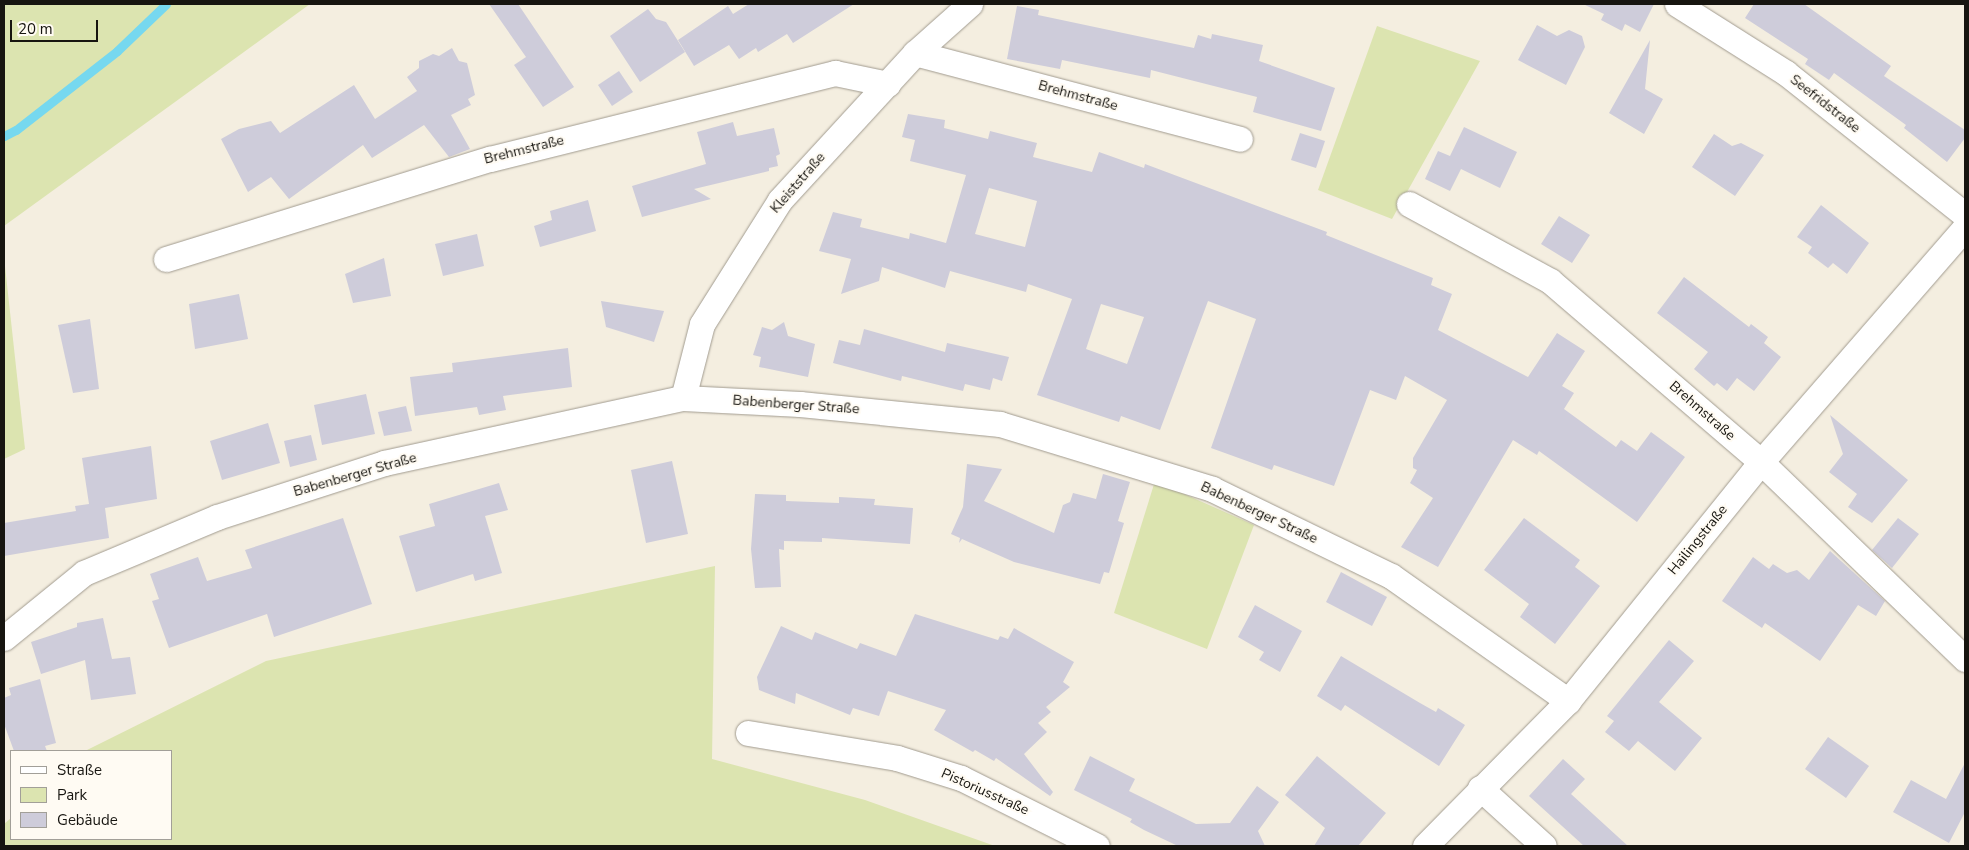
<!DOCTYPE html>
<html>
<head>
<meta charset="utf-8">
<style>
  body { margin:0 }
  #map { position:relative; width:1969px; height:850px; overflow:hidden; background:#f4eee0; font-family:"Nunito Sans",sans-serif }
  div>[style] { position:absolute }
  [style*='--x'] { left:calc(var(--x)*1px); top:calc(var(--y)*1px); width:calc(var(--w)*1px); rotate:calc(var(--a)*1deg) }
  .green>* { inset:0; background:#dce4b0 }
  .stream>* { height:9px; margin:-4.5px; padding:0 4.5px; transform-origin:4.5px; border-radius:4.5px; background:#76d8ef }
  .building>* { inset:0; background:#ceccda }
  .roads { filter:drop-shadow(0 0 1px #a19b8f) drop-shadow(0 0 1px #a19b8f) }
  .minor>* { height:25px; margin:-12.5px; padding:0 12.5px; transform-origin:12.5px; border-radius:12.5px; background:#fff }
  span { translate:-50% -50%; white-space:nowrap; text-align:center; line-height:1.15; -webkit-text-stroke:4px #fffbf3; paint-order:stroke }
  .street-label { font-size:14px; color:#171510 }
  .frame { position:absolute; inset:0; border:5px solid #171510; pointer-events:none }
  .legend { position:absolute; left:10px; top:750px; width:162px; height:90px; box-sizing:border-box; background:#fffbf3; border:1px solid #a29f98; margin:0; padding:6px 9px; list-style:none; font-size:15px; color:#171510 }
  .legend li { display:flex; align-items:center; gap:10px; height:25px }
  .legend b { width:25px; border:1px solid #a29f98 }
  .scale { position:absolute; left:10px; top:20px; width:88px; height:22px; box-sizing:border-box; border:2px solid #171510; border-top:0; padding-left:6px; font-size:15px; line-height:18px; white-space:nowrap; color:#171510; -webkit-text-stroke:4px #fffbf3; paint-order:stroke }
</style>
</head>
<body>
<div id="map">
  <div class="green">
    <div style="clip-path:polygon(4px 4px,310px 4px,4px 226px)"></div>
    <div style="clip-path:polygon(1377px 26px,1480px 61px,1392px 219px,1318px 190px)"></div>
    <div style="clip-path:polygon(4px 257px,25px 449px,4px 459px)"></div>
    <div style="clip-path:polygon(1155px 481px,1254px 525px,1207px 649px,1114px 613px)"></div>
    <div style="clip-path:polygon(715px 566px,712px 759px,865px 800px,995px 846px,4px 846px,4px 824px,11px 818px,11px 839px,171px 839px,171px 751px,85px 751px,266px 661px)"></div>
  </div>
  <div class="stream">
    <div style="--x:4;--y:136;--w:13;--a:-27"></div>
    <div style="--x:16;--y:130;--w:128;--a:-38"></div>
    <div style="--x:117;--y:51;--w:68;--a:-43.8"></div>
  </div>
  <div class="building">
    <div style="clip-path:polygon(489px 4px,518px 4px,574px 87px,543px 107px,514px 65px,526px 57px)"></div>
    <div style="clip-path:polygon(749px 4px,854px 4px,793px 43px,787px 34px,758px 52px,756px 48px,739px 59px,729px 45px,694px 66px,678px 40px,728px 6px,733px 14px)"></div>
    <div style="clip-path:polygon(1583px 4px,1654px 4px,1640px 32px,1625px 24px,1622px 31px,1601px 20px,1604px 14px)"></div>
    <div style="clip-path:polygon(1754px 4px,1804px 4px,1891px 66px,1884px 76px,1965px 130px,1965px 138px,1947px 162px,1904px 128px,1906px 125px,1834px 73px,1829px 80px,1805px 64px,1808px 59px,1745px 18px)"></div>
    <div style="clip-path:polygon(1017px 6px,1039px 10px,1038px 15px,1194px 48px,1198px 35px,1211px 39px,1212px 34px,1263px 45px,1259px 61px,1335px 88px,1321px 131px,1253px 112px,1257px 97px,1151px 70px,1150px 78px,1062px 60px,1060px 69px,1007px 59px)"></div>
    <div style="clip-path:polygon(648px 9px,656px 19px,666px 22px,685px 52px,640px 82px,610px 36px)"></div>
    <div style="clip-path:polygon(1537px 25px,1557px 36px,1569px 30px,1582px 36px,1585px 47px,1566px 85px,1518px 60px)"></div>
    <div style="clip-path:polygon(1650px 40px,1645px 89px,1663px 99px,1644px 134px,1609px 113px)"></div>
    <div style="clip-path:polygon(452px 48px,459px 61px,467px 63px,475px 95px,468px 99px,471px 105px,451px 115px,470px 149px,449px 157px,424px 125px,372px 158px,363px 145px,289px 199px,271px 177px,248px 192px,221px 139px,239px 129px,271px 121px,280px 133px,354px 85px,375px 119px,417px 91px,407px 77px,419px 68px,419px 61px,433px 54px,439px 56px)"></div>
    <div style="clip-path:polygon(619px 71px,633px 92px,612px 106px,598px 85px)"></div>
    <div style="clip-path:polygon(evenodd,908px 114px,945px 120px,944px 128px,988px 139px,990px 131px,1037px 143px,1033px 157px,1092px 172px,1099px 152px,1144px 168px,1145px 164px,1327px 232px,1326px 235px,1433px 278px,1431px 285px,1452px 294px,1438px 330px,1528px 377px,1557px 333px,1585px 351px,1562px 386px,1574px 393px,1564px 409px,1616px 447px,1621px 440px,1637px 451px,1651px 432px,1685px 457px,1637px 522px,1539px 451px,1537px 455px,1513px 440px,1438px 567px,1401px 547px,1433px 498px,1410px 483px,1417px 470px,1413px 468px,1413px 458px,1447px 400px,1405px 376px,1396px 400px,1370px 390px,1334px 486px,1274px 465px,1272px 470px,1211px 448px,1256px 319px,1208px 301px,1160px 430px,1121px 416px,1119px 422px,1037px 395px,1072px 299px,1028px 284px,1026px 292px,950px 271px,945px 288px,882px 267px,879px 281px,841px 294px,851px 259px,819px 251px,833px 212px,862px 219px,860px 227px,909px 239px,910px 233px,946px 243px,966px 175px,910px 161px,915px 140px,902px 137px,908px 114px,989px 188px,1037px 201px,1025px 247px,975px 234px,989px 188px,908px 114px,1101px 304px,1144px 317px,1127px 364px,1086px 349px,1101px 304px)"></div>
    <div style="clip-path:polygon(733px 122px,737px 136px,774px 128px,780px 154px,776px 156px,778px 166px,769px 168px,769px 171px,694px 189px,711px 199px,642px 217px,632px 186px,706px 164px,697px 132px)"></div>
    <div style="clip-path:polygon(1464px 127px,1517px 152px,1500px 188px,1461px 169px,1450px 191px,1425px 179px,1438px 151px,1450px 156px)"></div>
    <div style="clip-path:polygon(1300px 133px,1325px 141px,1316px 168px,1291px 160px)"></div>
    <div style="clip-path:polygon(1714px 134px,1732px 146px,1741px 143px,1764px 155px,1735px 196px,1692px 167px)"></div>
    <div style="clip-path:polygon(588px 200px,596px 231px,540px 247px,534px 226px,552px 220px,550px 211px)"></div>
    <div style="clip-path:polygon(1821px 205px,1869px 243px,1847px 274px,1833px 263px,1828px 268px,1808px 253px,1812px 247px,1797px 237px)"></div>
    <div style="clip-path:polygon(1559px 216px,1590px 235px,1572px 263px,1541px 244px)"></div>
    <div style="clip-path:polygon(477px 234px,484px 266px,443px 276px,435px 244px)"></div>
    <div style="clip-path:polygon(384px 258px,391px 296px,353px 303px,345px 274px)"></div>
    <div style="clip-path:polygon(1684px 277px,1749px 327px,1751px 324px,1768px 337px,1764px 343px,1781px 357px,1754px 391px,1737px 378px,1727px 391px,1717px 383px,1714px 386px,1694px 369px,1708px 352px,1657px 313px)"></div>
    <div style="clip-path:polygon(239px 294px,248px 339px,195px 349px,189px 304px)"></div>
    <div style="clip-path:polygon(601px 301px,664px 311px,654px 342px,606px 327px)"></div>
    <div style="clip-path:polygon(90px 319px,99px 389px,73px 393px,58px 325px)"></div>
    <div style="clip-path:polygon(784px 322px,788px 336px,815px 344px,808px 377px,759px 367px,761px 357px,753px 355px,762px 327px,772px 330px)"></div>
    <div style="clip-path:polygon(864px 329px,945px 352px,947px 343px,1009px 357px,1002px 381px,993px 378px,990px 390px,965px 384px,963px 391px,902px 376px,901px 381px,833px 363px,839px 340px,860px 345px)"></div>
    <div style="clip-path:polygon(568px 348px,572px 387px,503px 396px,506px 410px,479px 415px,477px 407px,415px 416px,410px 377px,453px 372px,452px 363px)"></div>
    <div style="clip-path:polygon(366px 394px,375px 434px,322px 445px,314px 405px)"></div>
    <div style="clip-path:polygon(406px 406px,412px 431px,384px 436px,378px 412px)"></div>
    <div style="clip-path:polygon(1830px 415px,1908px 480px,1872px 523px,1848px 507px,1857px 494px,1829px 472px,1843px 454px)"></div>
    <div style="clip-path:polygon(268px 423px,280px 463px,222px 480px,210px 441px)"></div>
    <div style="clip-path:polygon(311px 435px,317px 460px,290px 467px,284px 441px)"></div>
    <div style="clip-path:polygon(151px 446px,157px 499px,105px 508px,109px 538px,4px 556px,4px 523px,76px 511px,75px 506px,89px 504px,82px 458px)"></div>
    <div style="clip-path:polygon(672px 461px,688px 534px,646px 543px,631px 470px)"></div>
    <div style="clip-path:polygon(967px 464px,1002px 469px,984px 501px,1054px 533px,1063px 505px,1070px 502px,1073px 493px,1096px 499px,1103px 474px,1130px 482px,1118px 521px,1124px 523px,1109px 573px,1104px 572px,1100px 584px,1014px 562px,962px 539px,959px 543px,960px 538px,951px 534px,963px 507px)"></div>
    <div style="clip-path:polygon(499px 483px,508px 510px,485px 516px,502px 573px,475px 581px,473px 574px,416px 592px,399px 536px,435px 526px,429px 504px)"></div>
    <div style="clip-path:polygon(755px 494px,786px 495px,786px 501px,839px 503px,839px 497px,875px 499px,874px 505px,913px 508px,910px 544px,822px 538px,822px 542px,784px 541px,784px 550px,779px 549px,781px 587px,755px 588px,751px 549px)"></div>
    <div style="clip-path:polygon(343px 518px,372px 604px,274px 637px,267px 614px,169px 648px,152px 601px,159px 599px,150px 574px,198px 557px,207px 581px,252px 568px,245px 550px)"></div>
    <div style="clip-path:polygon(1524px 518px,1580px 560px,1575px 567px,1600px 586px,1555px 644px,1520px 617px,1529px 604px,1484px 570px)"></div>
    <div style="clip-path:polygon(1898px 518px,1919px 534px,1892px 568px,1872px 550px)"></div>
    <div style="clip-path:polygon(1830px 551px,1885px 601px,1876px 616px,1858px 605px,1820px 661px,1765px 623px,1762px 628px,1722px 601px,1753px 557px,1769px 569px,1773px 564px,1787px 573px,1797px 570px,1809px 580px)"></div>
    <div style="clip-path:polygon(1341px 572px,1387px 597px,1372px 626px,1326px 602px)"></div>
    <div style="clip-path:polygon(1255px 605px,1302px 631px,1280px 672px,1259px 660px,1264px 652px,1238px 637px)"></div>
    <div style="clip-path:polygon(915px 614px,998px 640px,1000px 636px,1008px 639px,1014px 628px,1074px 662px,1063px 682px,1070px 687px,1046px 707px,1051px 712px,1038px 723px,1047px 732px,1024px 754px,1053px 792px,1050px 796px,996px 758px,994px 761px,975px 750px,973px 752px,934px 730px,946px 710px,888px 691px,879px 716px,853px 708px,850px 715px,796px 693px,795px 704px,759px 690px,757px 677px,781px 626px,812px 640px,815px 632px,857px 649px,860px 643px,896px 656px)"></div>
    <div style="clip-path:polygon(103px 618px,112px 659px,130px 657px,136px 694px,91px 700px,85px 660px,41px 674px,31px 642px,77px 627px,77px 623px)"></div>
    <div style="clip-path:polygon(1669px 640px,1694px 661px,1659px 702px,1702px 738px,1675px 771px,1638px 741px,1629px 751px,1605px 732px,1614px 721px,1607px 716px)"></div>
    <div style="clip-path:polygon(1341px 656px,1420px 703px,1436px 712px,1438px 708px,1465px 725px,1439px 766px,1345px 705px,1341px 711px,1317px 696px)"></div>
    <div style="clip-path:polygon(40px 679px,56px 743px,45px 746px,47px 751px,14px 751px,4px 724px,4px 698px,11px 695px,9px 688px)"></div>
    <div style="clip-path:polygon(1828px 737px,1869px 766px,1846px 798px,1805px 769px)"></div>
    <div style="clip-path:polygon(1090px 756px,1135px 779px,1129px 791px,1196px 824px,1230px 823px,1257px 786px,1279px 802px,1258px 831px,1265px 846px,1178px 846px,1144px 830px,1130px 822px,1132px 819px,1074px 790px)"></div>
    <div style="clip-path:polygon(1317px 756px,1386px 813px,1358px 846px,1314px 846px,1325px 828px,1285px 795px)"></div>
    <div style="clip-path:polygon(1563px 759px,1585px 779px,1571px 794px,1628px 846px,1584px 846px,1529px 796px)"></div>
    <div style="clip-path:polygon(1965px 763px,1965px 812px,1949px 843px,1893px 812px,1911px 780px,1946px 799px)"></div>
  </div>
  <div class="roads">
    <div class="minor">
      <div style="--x:1677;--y:4;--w:129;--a:32.3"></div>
      <div style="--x:1786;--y:73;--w:228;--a:38.4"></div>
      <div style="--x:915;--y:53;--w:336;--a:14.8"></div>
      <div style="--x:1409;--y:204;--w:161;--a:28.6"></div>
      <div style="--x:1550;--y:281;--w:278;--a:40.6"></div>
      <div style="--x:1761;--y:462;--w:284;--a:44"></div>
      <div style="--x:166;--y:259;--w:339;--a:-17.2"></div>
      <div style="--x:490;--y:159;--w:356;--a:-14"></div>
      <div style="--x:835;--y:73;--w:54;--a:11.7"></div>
      <div style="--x:683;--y:398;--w:76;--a:-75.6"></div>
      <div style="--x:702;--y:324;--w:146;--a:-57.8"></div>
      <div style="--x:780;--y:200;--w:200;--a:-47.4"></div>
      <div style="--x:915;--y:53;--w:74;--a:-41.7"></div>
      <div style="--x:4;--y:638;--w:103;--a:-39.1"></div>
      <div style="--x:84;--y:573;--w:144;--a:-22.8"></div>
      <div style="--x:217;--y:517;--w:176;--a:-17.9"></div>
      <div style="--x:384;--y:463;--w:306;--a:-12.3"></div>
      <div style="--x:683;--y:398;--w:117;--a:2.9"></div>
      <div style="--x:800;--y:404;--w:201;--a:5.7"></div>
      <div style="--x:1000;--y:424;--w:222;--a:17"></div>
      <div style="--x:1212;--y:489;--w:199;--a:25.9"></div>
      <div style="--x:1391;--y:576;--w:217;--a:35.2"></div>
      <div style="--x:748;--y:733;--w:151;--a:9.5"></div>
      <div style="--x:897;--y:758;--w:67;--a:17.4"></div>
      <div style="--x:961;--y:778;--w:152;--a:26.6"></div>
      <div style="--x:1480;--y:788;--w:86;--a:42.2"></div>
      <div style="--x:1425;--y:846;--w:204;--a:-45.4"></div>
      <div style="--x:1568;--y:701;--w:307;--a:-51.1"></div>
      <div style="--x:1761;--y:462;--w:311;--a:-49"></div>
    </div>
  </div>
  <div class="street-label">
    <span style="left:1078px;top:96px;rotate:15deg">Brehmstraße</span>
    <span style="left:1825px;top:104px;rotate:38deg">Seefridstraße</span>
    <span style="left:524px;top:150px;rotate:-14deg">Brehmstraße</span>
    <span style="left:798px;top:183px;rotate:-49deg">Kleiststraße</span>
    <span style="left:796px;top:405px;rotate:4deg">Babenberger Straße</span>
    <span style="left:1702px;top:411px;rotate:41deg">Brehmstraße</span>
    <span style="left:355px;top:475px;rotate:-16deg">Babenberger Straße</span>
    <span style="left:1259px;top:513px;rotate:25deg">Babenberger Straße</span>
    <span style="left:1698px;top:540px;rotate:-51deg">Hailingstraße</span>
    <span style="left:985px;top:792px;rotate:24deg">Pistoriusstraße</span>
  </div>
  <div class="frame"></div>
  <ul class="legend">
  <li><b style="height:6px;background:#fff"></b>Straße</li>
  <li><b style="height:14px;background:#dce4b0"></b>Park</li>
  <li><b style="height:14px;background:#ceccda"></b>Gebäude</li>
  </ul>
  <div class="scale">20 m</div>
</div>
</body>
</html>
